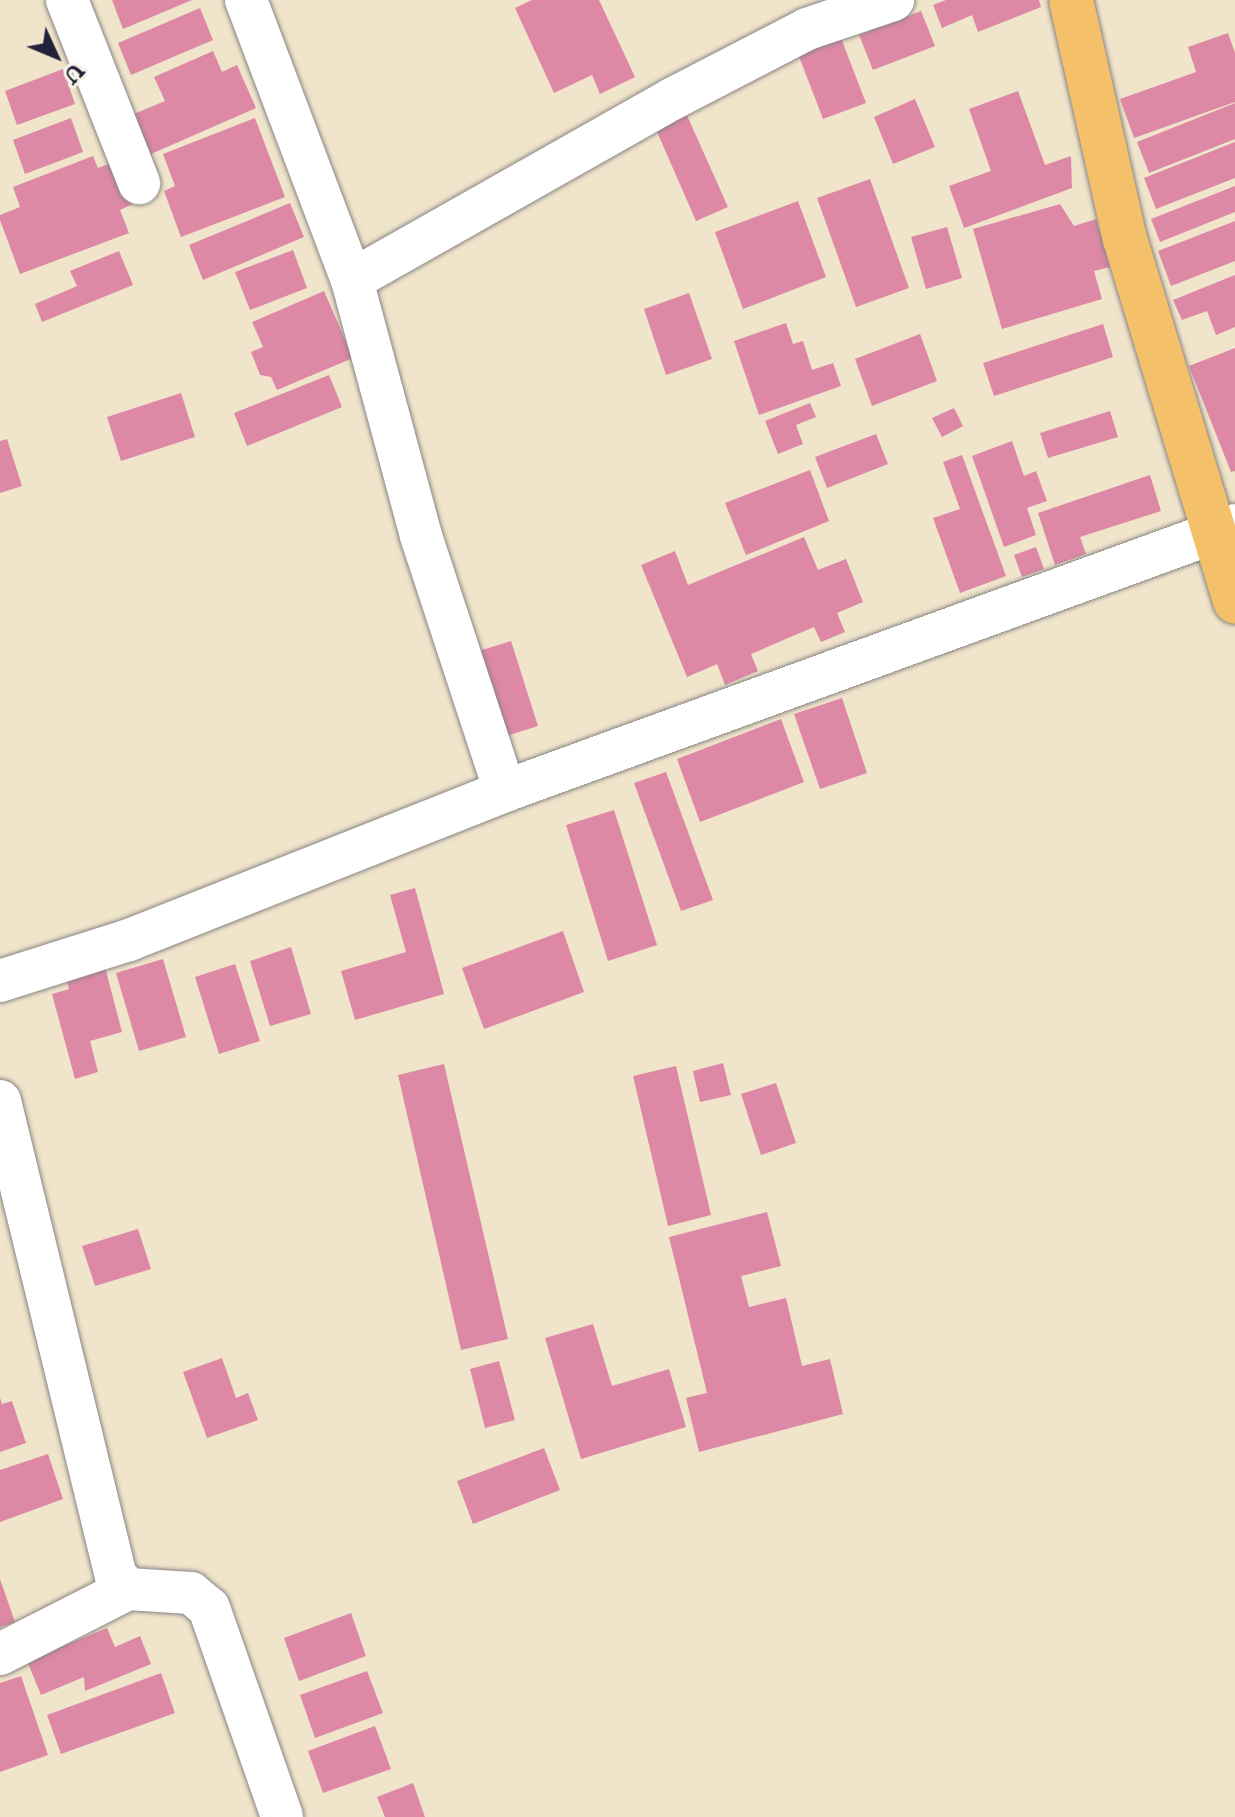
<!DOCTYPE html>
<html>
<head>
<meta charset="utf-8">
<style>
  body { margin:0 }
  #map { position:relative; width:1235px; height:1817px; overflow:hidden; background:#f0e5cb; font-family:"IM FELL English",serif }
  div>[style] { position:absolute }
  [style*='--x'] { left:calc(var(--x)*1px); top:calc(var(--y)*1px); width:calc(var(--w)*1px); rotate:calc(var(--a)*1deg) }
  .building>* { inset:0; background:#dd88a5 }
  .roads { filter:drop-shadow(0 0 2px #898483) drop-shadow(0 0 2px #898483) }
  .minor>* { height:42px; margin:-21px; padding:0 21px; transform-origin:21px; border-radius:21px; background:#fff }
  .major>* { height:44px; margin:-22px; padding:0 22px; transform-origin:22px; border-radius:22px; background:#f4c16a }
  span { translate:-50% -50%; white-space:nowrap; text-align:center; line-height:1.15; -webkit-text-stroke:6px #f7f3e8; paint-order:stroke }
  .north { position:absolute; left:16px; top:16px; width:80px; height:80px; -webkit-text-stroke:6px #f7f3e8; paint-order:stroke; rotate:134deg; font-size:22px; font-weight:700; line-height:32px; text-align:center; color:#22223b }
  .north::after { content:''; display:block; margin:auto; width:28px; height:36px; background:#22223b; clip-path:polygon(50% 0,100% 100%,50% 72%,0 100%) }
</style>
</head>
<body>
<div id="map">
  <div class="building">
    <div style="clip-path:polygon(112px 0,192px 0,123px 29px)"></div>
    <div style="clip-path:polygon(532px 0,599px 0,635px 77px,600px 94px,592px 75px,554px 93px,515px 8px)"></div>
    <div style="clip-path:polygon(946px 0,1039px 0,1041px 7px,978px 32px,972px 15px,942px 28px,933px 5px)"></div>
    <div style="clip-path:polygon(200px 8px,213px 40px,131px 75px,118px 43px)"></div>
    <div style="clip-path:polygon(921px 11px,935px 46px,873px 70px,859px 35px)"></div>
    <div style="clip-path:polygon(1228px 33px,1235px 53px,1235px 102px,1134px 138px,1120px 99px,1196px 72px,1188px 47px)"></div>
    <div style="clip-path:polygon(841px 38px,866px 103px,823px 119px,798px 54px)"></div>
    <div style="clip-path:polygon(213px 51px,222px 72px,237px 65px,256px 108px,151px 154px,134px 114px,165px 101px,154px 77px)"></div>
    <div style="clip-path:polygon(63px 69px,75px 104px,17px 125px,5px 91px)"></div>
    <div style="clip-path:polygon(1018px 91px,1045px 165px,1071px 156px,1072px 188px,964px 228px,949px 186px,991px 171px,969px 109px)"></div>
    <div style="clip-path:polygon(915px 99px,935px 147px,893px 164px,874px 117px)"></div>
    <div style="clip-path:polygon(1235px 103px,1235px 139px,1149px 173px,1137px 142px)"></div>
    <div style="clip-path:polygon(685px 111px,728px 207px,696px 221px,654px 125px)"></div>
    <div style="clip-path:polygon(71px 118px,83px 152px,25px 174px,13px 140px)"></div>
    <div style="clip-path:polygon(255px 118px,285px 197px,181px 237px,164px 191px,175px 186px,163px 154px)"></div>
    <div style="clip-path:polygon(1235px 142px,1235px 178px,1156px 209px,1144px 178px)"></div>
    <div style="clip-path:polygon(93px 156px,98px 168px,117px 161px,133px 204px,120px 210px,129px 233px,20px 274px,0 220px,0 215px,20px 207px,13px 187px)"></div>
    <div style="clip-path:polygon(870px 179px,909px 288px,856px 307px,817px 198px)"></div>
    <div style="clip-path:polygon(1235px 186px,1235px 212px,1160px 242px,1151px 219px)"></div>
    <div style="clip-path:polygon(798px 201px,826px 277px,743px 309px,715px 232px)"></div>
    <div style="clip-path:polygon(290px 203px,304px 237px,203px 280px,189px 245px)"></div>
    <div style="clip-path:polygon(1060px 204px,1074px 226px,1096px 219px,1110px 267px,1094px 271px,1102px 299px,1002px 329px,973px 229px)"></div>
    <div style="clip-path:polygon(1235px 221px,1235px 261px,1171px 286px,1158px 251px)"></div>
    <div style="clip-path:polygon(947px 227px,962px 278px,926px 289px,911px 237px)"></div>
    <div style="clip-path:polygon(293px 250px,307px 288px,250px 310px,235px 272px)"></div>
    <div style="clip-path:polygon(119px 251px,133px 285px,42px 322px,35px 304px,77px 286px,70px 271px)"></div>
    <div style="clip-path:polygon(1235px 275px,1235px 327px,1216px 335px,1207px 311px,1182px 320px,1173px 300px)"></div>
    <div style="clip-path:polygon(324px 291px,353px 358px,277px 390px,271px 377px,260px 375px,251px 352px,263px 347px,252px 322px)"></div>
    <div style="clip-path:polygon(689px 293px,712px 359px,666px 375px,644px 309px)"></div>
    <div style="clip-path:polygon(786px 323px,793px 344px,803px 341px,812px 370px,833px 363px,841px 386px,759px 415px,734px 341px)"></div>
    <div style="clip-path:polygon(1103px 324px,1113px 357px,994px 396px,983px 363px)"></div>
    <div style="clip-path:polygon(920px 334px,937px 381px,872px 406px,855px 359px)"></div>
    <div style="clip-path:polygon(1235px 348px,1235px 471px,1231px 472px,1189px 366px)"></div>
    <div style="clip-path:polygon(329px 375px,342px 407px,247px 446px,234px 413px)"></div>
    <div style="clip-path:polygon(181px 393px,195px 437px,121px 461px,107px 417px)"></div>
    <div style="clip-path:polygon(810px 403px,816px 417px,796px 425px,803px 444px,778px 454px,765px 421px)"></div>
    <div style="clip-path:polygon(954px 408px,963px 426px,942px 437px,932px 418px)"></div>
    <div style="clip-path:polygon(1110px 411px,1118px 437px,1048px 458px,1040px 433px)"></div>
    <div style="clip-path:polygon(876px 434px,888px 464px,827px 488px,815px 457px)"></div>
    <div style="clip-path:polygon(7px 439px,22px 486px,0 493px,0 441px)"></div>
    <div style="clip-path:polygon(1012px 441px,1024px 476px,1036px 471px,1047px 501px,1027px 508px,1036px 535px,1004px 547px,972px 456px)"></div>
    <div style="clip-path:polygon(962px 455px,1006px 576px,960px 593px,933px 518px,960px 509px,943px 462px)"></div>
    <div style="clip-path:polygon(810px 470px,829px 521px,746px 555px,725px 503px)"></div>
    <div style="clip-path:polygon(1150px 475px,1161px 511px,1080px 537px,1086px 554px,1055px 565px,1038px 513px)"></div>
    <div style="clip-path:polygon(804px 537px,818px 570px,846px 559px,863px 602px,837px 613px,845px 632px,821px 642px,814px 627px,751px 654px,758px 671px,725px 685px,717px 664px,687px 677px,641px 565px,675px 551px,688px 585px)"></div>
    <div style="clip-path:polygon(1036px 547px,1044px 569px,1022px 577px,1014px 555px)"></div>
    <div style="clip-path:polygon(511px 641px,538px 726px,506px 736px,479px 651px)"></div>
    <div style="clip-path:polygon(842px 698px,867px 773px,820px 789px,794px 714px)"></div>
    <div style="clip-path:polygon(781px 719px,804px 782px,700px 822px,677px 759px)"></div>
    <div style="clip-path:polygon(666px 772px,713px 900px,681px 911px,634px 783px)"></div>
    <div style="clip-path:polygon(614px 810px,657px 945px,608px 961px,566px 825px)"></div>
    <div style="clip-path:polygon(415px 888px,444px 994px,355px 1020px,341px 971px,406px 952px,390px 895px)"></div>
    <div style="clip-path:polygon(563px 931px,584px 992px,484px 1029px,462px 968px)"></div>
    <div style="clip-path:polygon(291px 947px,311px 1014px,270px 1026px,250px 961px)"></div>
    <div style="clip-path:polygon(163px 959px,186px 1037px,139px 1051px,116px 973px)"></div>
    <div style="clip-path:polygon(235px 964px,260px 1041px,219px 1054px,195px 977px)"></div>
    <div style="clip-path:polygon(105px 967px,122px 1032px,90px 1041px,98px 1072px,75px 1079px,52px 994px,69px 989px,66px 977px)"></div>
    <div style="clip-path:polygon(723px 1063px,731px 1095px,700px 1102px,693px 1071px)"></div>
    <div style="clip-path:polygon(444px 1064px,508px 1339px,461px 1350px,398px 1075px)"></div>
    <div style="clip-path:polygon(676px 1066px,711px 1215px,668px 1226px,633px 1076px)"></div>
    <div style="clip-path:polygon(776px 1083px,796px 1143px,761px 1155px,741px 1094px)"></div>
    <div style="clip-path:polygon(767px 1212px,781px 1266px,741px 1276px,749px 1307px,786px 1298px,802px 1366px,830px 1359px,843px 1414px,699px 1452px,686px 1398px,707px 1393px,669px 1237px)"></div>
    <div style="clip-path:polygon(138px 1229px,151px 1269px,95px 1286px,82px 1246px)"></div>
    <div style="clip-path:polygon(593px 1324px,612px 1386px,669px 1369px,686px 1427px,581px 1459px,545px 1338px)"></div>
    <div style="clip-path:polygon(222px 1358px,236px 1398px,248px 1393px,258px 1420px,207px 1438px,183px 1372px)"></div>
    <div style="clip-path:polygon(499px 1361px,515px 1420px,485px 1428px,470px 1369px)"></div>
    <div style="clip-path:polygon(0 1398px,2px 1404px,12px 1401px,26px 1443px,0 1452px)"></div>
    <div style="clip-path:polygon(544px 1448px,560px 1490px,473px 1524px,457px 1481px)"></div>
    <div style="clip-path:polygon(48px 1454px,63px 1499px,0 1522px,0 1470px)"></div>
    <div style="clip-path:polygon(0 1579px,15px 1622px,0 1627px)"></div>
    <div style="clip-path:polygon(351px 1613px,366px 1656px,299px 1681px,284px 1638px)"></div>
    <div style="clip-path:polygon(107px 1628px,115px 1647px,140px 1636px,151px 1664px,85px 1691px,84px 1677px,41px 1695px,27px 1661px)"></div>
    <div style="clip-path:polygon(367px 1671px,383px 1713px,315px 1738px,300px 1695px)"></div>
    <div style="clip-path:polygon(161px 1673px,175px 1713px,61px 1754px,47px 1715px)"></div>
    <div style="clip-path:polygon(21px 1676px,48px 1755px,0 1772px,0 1683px)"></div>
    <div style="clip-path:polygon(375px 1726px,391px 1769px,323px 1793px,308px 1751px)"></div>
    <div style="clip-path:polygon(413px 1783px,425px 1817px,385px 1817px,377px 1797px)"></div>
  </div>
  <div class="roads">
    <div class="minor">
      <div style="--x:67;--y:0;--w:197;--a:68.5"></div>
      <div style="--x:246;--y:0;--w:299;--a:69.3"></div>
      <div style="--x:352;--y:280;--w:265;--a:74.9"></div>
      <div style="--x:421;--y:536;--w:268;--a:71.8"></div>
      <div style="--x:352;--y:280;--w:368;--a:-29.5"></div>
      <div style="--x:672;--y:99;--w:152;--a:-27.4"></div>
      <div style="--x:807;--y:29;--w:91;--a:-18.6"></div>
      <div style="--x:0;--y:981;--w:135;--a:-17.6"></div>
      <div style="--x:129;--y:940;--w:404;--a:-21.6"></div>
      <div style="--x:505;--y:791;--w:777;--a:-20.02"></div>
      <div style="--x:0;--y:1101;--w:489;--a:76.3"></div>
      <div style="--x:116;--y:1576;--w:18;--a:47"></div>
      <div style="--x:128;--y:1589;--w:63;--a:3.6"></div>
      <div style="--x:191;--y:1593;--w:23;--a:40"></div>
      <div style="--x:209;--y:1608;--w:221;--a:70.7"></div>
      <div style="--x:0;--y:1654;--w:144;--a:-26.9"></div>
    </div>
    <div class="major">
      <div style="--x:1071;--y:0;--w:245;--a:77.3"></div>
      <div style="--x:1125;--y:239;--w:379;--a:73.1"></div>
    </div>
  </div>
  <div class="north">U</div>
</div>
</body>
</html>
